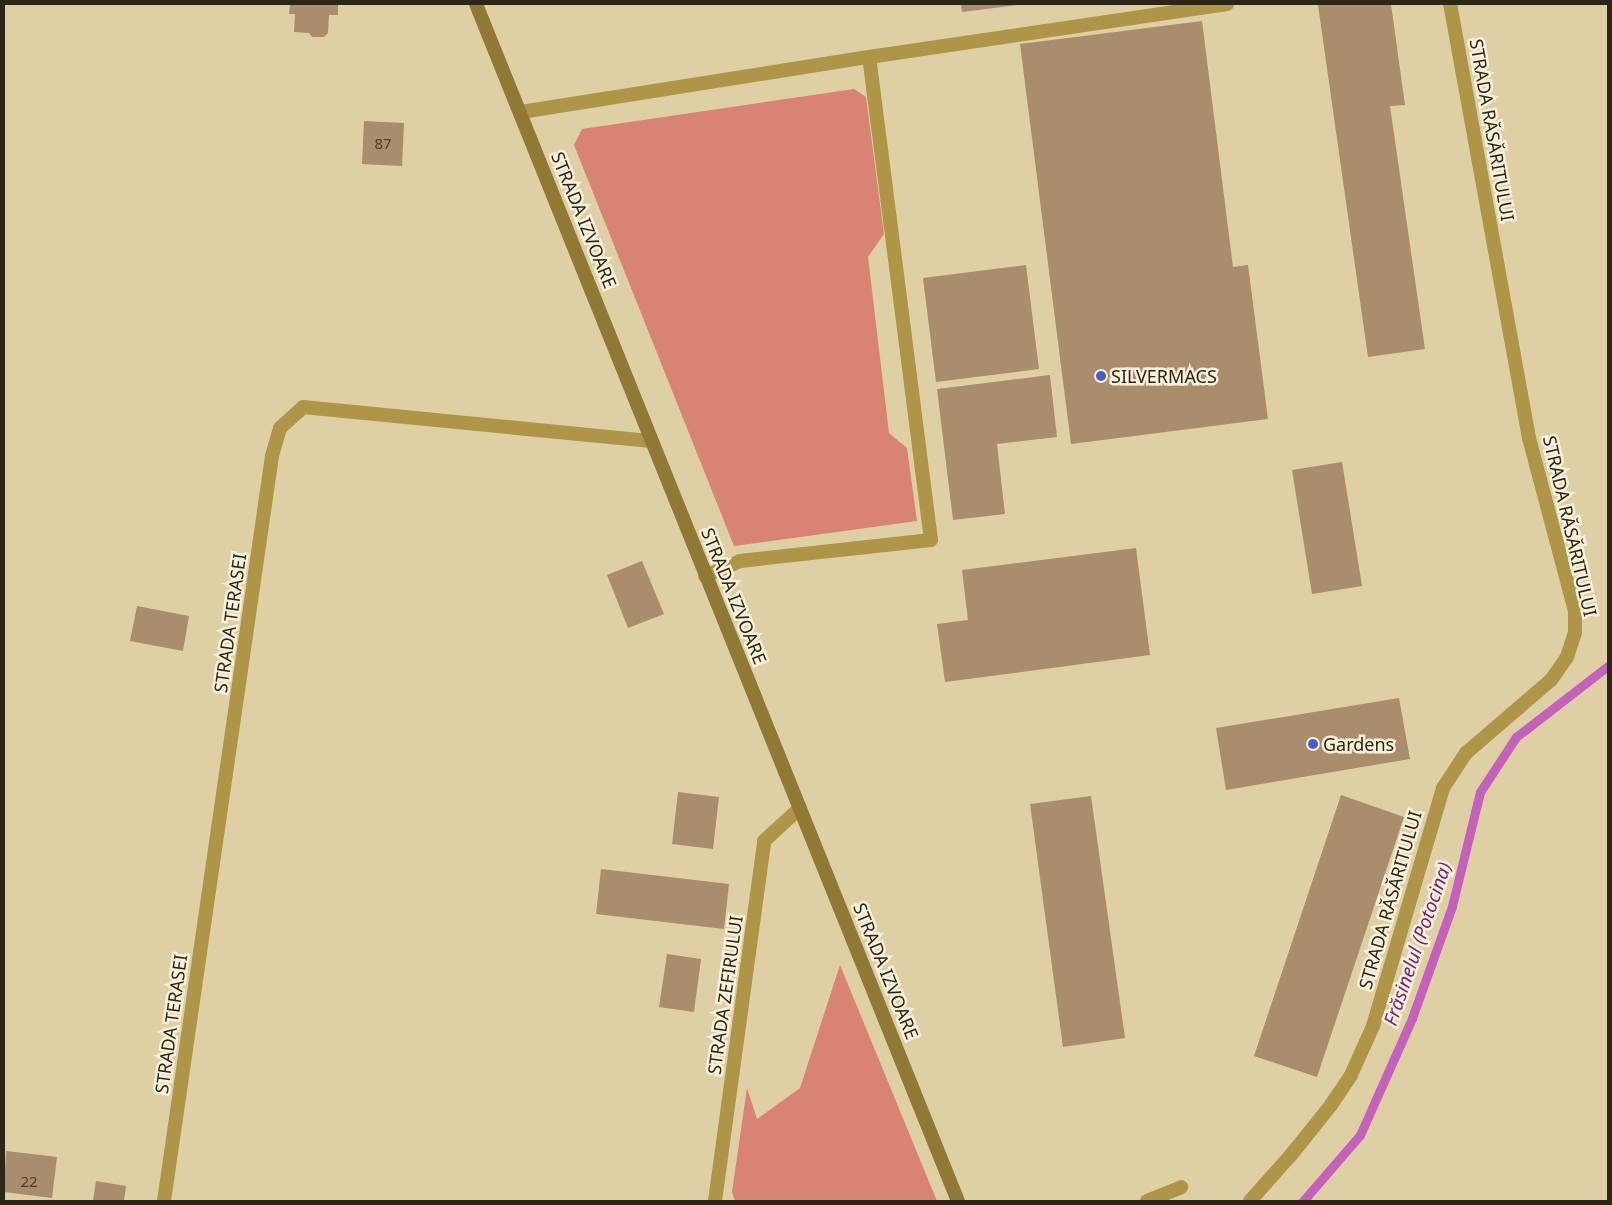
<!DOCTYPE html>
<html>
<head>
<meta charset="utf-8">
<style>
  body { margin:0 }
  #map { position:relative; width:1612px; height:1205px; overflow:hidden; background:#decfa5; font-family:"Noto Sans",sans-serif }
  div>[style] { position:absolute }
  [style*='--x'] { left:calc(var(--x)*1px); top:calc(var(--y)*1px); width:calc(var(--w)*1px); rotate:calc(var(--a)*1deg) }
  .green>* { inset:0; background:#d98374 }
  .stream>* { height:9px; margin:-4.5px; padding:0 4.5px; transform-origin:4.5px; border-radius:4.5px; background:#c461bb }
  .building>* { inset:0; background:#aa8d6c }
  .service>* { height:14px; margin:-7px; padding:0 7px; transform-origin:7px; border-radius:7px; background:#af9547 }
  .minor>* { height:14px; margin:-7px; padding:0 7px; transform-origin:7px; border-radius:7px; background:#af9547 }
  .secondary>* { height:14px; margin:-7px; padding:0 7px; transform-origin:7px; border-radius:7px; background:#907934 }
  .dots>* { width:14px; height:14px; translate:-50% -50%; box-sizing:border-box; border:2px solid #f8f0db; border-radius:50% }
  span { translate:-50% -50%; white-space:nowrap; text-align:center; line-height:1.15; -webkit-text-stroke:5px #f8f0db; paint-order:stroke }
  .number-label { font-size:15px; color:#4c402c }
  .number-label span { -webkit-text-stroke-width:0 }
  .street-label { font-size:18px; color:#2c2616 }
  .poi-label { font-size:18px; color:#2c2616 }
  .left { translate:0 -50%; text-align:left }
  .water-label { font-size:19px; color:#771c71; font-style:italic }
  .frame { position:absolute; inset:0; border:5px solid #2c2616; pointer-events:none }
</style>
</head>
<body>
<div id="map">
  <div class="green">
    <div style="clip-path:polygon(854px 89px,866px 97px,884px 234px,868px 257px,889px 433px,907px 448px,917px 521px,734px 546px,574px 145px,582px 129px)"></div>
    <div style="clip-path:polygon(840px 965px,937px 1201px,735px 1201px,732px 1192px,747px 1088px,757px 1119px,800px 1088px)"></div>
  </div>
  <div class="stream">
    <div style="--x:1303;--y:1201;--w:87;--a:-49.2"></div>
    <div style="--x:1360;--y:1135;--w:128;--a:-66"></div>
    <div style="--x:1412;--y:1018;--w:119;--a:-70.3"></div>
    <div style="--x:1452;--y:906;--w:117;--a:-76.2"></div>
    <div style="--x:1480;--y:792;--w:66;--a:-56.8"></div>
    <div style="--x:1516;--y:737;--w:116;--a:-37.7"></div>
  </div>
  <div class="building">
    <div style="clip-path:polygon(290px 4px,338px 4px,338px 15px,329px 15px,328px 33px,324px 37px,312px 37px,309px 33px,294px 32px,295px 14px,289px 14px)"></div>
    <div style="clip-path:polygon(961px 4px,1018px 4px,1018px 5px,962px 12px)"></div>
    <div style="clip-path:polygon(1330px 4px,1391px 4px,1405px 105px,1390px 106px,1425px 349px,1368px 357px,1318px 5px)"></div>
    <div style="clip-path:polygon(1202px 21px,1233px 267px,1248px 265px,1268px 419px,1071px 444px,1020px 44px)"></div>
    <div style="clip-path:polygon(364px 121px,404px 123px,402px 166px,362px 164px)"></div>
    <div style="clip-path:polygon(1026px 265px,1039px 369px,936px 382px,923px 278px)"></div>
    <div style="clip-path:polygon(1050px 375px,1057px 437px,997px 444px,1005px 514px,953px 520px,937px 389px)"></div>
    <div style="clip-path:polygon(1342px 462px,1362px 586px,1312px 594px,1292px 470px)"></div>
    <div style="clip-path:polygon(1136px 548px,1150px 655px,945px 682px,937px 624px,968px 620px,962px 570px)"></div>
    <div style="clip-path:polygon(642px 561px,664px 614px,628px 628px,607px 575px)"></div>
    <div style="clip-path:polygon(137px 606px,189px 616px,183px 651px,130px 641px)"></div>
    <div style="clip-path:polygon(1399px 698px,1410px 759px,1226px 790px,1216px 728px)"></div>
    <div style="clip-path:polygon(678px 792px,719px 797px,713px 849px,672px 844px)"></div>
    <div style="clip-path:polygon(1341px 795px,1404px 817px,1317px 1077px,1254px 1056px)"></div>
    <div style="clip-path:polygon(1091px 796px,1125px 1038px,1063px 1047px,1030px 804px)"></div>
    <div style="clip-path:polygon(601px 869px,729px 884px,724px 929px,596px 914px)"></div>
    <div style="clip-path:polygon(667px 954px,701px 959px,694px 1012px,659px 1007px)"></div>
    <div style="clip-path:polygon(6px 1151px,57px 1157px,52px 1198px,4px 1192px)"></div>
    <div style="clip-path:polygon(96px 1181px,126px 1186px,124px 1201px,93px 1201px)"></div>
  </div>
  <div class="service">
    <div style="--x:521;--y:112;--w:352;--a:-9"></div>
    <div style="--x:869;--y:57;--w:362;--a:-8.4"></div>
    <div style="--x:705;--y:576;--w:38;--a:-23"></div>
    <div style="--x:740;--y:561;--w:192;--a:-6.3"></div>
    <div style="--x:931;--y:540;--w:487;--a:-97.3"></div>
    <div style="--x:1147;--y:1201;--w:37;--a:-22"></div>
    <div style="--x:1250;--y:1201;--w:62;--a:-48.3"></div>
    <div style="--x:1291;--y:1155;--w:64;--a:-51.3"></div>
    <div style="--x:1331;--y:1105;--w:36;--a:-56"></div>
    <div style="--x:1351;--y:1075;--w:54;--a:-65.8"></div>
    <div style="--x:1373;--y:1026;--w:248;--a:-73.6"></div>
    <div style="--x:1443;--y:788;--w:42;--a:-56.7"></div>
    <div style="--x:1466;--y:753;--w:112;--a:-40.7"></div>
    <div style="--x:1551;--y:680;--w:28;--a:-55"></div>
    <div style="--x:1567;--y:657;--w:25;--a:-72"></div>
    <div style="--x:1575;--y:633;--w:22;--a:-90"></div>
    <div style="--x:1575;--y:611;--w:179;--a:-104.9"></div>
    <div style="--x:1529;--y:438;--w:441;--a:-100.3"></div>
  </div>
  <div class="minor">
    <div style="--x:164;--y:1201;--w:753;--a:-81.75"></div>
    <div style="--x:272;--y:456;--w:29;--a:-74"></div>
    <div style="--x:280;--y:428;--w:31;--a:-42"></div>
    <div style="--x:303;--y:407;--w:350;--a:5.6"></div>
    <div style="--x:715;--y:1201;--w:363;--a:-82.2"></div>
    <div style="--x:764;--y:841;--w:49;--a:-42.5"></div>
  </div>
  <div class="secondary">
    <div style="--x:476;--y:4;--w:1290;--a:68.07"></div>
  </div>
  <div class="dots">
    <div style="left:1101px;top:376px;background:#465cd0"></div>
    <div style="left:1313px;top:744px;background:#465cd0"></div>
  </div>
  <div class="number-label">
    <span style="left:383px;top:144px">87</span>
    <span style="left:29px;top:1182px">22</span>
  </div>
  <div class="street-label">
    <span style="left:1492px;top:130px;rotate:80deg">STRADA RĂSĂRITULUI</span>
    <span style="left:584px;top:220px;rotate:68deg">STRADA IZVOARE</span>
    <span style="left:1570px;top:526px;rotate:77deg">STRADA RĂSĂRITULUI</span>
    <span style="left:734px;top:596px;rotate:68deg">STRADA IZVOARE</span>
    <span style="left:230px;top:623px;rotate:-82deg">STRADA TERASEI</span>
    <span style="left:1390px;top:900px;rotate:-74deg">STRADA RĂSĂRITULUI</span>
    <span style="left:886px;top:971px;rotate:68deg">STRADA IZVOARE</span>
    <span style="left:725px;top:995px;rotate:-82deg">STRADA ZEFIRULUI</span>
    <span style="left:171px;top:1024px;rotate:-82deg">STRADA TERASEI</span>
  </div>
  <div class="poi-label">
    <span class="left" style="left:1111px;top:376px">SILVERMACS</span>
    <span class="left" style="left:1323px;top:744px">Gardens</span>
  </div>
  <div class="water-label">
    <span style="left:1418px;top:944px;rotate:-71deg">Frăsinelul (Potocina)</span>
  </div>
  <div class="frame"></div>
</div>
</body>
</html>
